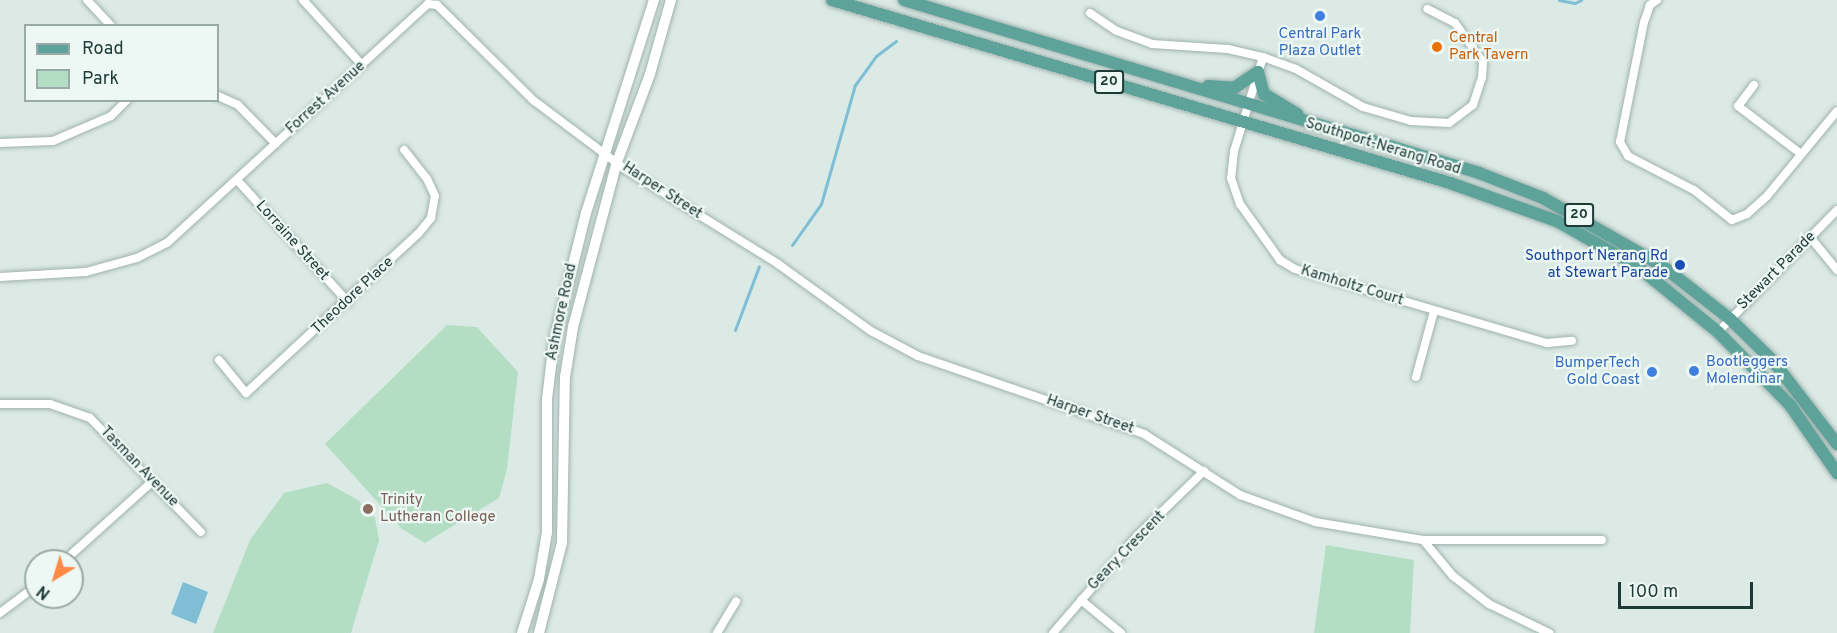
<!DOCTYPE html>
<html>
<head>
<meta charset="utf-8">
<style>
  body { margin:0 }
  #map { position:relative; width:1837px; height:633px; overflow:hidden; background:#dceae6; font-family:Overpass,sans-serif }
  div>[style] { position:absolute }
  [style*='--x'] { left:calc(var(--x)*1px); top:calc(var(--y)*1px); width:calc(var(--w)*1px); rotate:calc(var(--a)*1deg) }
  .green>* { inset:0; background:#b3dec3 }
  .water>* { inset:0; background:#7fbed5 }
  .stream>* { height:3px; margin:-1.5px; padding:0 1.5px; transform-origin:1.5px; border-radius:1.5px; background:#7fbed5 }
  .roads { filter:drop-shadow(0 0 2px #9fb2ae) drop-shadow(0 0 2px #9fb2ae) }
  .street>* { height:8px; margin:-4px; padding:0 4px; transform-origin:4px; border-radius:4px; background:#fff }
  .secondary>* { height:10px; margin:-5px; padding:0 5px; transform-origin:5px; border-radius:5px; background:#fff }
  .primary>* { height:12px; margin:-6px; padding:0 6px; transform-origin:6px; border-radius:6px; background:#5da399 }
  .dots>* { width:16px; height:16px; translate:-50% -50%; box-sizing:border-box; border:3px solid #edf7f3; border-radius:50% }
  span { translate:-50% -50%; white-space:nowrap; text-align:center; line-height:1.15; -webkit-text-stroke:4.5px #edf7f3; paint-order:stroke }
  .shield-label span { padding:2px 4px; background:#edf7f3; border:2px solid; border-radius:4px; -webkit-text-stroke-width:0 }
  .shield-label { font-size:14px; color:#1d3a36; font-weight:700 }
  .shop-label { font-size:15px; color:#366cbe }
  .left { translate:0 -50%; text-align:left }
  .right { translate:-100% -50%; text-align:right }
  .food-label { font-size:15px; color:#c56008 }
  .street-label { font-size:15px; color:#1d3a36 }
  .transit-label { font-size:15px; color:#164399 }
  .education-label { font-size:15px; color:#785e54 }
  .legend { position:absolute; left:24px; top:24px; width:195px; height:78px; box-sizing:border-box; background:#edf7f3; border:2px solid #9aaba7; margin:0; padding:8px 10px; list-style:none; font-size:18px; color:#1d3a36 }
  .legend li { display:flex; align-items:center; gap:12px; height:30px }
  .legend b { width:30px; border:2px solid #9aaba7 }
  .north { position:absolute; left:24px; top:549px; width:60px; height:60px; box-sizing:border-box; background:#edf7f3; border:2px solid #9aaba7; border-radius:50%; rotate:218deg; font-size:16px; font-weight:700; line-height:24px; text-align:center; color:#1d3a36 }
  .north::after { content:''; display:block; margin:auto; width:21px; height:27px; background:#fd8947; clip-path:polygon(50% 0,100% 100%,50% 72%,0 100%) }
  .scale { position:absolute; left:1618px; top:582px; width:135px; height:27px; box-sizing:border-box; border:3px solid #1d3a36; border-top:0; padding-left:8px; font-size:18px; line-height:21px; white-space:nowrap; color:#1d3a36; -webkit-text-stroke:4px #edf7f3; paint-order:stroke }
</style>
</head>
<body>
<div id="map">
  <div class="green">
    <div style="clip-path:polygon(447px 325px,477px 327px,518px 372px,507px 469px,499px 498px,425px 543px,402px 529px,325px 444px)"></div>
    <div style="clip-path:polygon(327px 483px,358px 500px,375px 518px,379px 540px,351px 633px,213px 633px,250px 540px,284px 493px)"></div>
    <div style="clip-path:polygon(1326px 545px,1414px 560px,1410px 633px,1314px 633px)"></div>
  </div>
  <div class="water">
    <div style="clip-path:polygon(183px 582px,208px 592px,196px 624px,171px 614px)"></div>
  </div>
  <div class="stream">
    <div style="--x:1559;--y:0;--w:16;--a:11"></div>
    <div style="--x:1575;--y:3;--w:7;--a:-27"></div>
    <div style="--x:792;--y:245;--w:50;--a:-54.7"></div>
    <div style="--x:821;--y:204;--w:124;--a:-74.1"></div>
    <div style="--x:855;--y:85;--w:36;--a:-54"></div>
    <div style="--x:876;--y:56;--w:25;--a:-37"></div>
    <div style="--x:735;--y:330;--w:68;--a:-69.4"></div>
  </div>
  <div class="roads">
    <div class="street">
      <div style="--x:87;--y:0;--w:35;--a:47"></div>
      <div style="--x:303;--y:0;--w:88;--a:47.8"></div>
      <div style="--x:1657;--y:0;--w:9;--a:144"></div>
      <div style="--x:1650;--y:5;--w:18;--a:109"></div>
      <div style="--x:1644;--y:22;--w:122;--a:101.3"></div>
      <div style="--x:1620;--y:142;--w:16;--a:60"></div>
      <div style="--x:1628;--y:156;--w:74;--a:27.3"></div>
      <div style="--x:1694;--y:190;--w:48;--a:38.3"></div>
      <div style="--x:1732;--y:220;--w:16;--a:-22"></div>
      <div style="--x:1747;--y:214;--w:27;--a:-42"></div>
      <div style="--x:1767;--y:196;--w:110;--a:-50.5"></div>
      <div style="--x:1090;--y:13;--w:32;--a:34"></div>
      <div style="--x:1117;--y:31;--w:37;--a:20"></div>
      <div style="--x:1152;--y:44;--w:76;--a:3.8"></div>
      <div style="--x:1228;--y:49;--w:36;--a:13"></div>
      <div style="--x:1263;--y:57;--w:35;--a:20"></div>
      <div style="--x:1296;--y:69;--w:77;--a:29.6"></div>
      <div style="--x:1363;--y:107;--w:50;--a:16.3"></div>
      <div style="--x:1411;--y:121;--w:38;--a:3"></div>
      <div style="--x:1449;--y:123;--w:30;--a:-37"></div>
      <div style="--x:1473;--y:105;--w:28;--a:-72"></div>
      <div style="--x:1482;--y:78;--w:16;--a:-86"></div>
      <div style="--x:1483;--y:62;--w:48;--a:-125.7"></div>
      <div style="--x:1455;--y:23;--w:31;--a:-153"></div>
      <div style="--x:1263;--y:57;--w:98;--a:107.1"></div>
      <div style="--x:1234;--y:151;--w:27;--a:96"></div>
      <div style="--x:1231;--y:178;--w:28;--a:71"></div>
      <div style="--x:1240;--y:204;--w:69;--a:54.5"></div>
      <div style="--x:1280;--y:260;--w:17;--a:31"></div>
      <div style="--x:1295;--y:269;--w:263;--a:16.4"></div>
      <div style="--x:1547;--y:343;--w:25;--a:-5"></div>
      <div style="--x:1754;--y:85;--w:26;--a:127"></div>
      <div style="--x:1738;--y:106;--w:79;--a:37.3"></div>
      <div style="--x:218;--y:96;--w:22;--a:24"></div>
      <div style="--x:238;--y:105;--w:54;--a:45.7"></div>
      <div style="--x:0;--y:143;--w:53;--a:-2.2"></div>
      <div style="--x:53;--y:141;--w:63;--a:-23.3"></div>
      <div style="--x:111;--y:116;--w:23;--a:-45"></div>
      <div style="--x:237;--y:180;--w:165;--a:47.7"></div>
      <div style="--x:1810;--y:237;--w:43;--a:50.7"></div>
      <div style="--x:0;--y:277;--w:86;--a:-3.3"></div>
      <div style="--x:86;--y:272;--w:53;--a:-15.4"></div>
      <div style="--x:137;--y:258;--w:34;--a:-27"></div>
      <div style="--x:167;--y:243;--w:354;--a:-42.5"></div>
      <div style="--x:428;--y:4;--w:9;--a:6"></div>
      <div style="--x:437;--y:5;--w:135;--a:44.7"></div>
      <div style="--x:533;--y:100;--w:115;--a:36.9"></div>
      <div style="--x:625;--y:169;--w:180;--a:31.8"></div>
      <div style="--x:778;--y:264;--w:115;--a:35.8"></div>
      <div style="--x:871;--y:331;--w:53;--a:28"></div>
      <div style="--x:918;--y:356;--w:239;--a:19"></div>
      <div style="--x:1144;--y:434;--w:114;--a:32.4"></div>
      <div style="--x:1240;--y:495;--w:80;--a:19.8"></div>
      <div style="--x:1315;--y:522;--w:109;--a:9.5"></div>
      <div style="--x:1423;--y:540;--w:179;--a:0"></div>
      <div style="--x:1718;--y:332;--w:170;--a:-45.7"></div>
      <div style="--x:219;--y:360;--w:43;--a:50.7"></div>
      <div style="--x:246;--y:393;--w:234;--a:-42.8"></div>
      <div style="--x:418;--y:234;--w:21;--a:-51"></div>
      <div style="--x:431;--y:218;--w:22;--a:-80"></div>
      <div style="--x:435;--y:196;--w:19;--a:-115"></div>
      <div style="--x:427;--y:179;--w:37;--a:-128"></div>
      <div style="--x:1416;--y:377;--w:68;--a:-74.7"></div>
      <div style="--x:0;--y:404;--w:50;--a:0"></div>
      <div style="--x:50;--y:404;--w:42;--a:19.3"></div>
      <div style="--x:90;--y:418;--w:159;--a:45.8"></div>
      <div style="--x:1423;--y:540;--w:47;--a:50.2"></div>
      <div style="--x:1453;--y:576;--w:46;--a:37.9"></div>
      <div style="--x:1489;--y:604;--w:67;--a:25.8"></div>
      <div style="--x:64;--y:561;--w:120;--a:-42"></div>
      <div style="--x:1081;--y:600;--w:52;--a:39.5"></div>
      <div style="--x:0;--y:613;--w:45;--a:-36.9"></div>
      <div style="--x:717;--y:633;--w:37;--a:-59"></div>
      <div style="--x:1053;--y:633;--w:130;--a:-49.1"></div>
      <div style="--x:1138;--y:535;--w:92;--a:-44.1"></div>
    </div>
    <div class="secondary">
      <div style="--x:522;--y:633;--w:57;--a:-72.5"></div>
      <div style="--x:539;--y:579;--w:48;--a:-80.3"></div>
      <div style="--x:547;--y:532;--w:133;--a:-90"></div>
      <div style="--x:547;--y:399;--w:58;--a:-83.1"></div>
      <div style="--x:554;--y:341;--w:132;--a:-76"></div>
      <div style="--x:586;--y:213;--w:224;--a:-72.3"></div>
      <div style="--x:539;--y:633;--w:93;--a:-75.7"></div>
      <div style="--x:562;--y:543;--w:166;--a:-89"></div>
      <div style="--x:565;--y:377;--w:51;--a:-80.9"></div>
      <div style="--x:573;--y:327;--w:171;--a:-75.1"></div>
      <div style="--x:617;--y:162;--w:94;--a:-69.4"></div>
      <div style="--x:650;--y:74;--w:77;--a:-74.2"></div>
    </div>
    <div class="primary">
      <div style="--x:832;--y:0;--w:645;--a:16.49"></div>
      <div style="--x:1450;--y:183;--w:114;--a:19.6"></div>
      <div style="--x:1557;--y:221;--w:93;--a:29.6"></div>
      <div style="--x:1638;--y:267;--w:103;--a:39.1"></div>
      <div style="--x:1718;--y:332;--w:103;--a:45.4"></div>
      <div style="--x:1790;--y:405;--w:83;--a:55.3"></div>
      <div style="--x:904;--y:0;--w:600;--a:16.74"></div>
      <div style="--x:1479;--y:173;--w:69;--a:21.3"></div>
      <div style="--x:1543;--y:198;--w:136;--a:29.6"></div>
      <div style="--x:1661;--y:265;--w:88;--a:38"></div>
      <div style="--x:1730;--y:319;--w:60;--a:44.3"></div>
      <div style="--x:1773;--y:361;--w:105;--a:52.4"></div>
      <div style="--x:1208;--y:86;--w:26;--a:4"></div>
      <div style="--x:1234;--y:88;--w:29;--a:-34"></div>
      <div style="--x:1258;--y:72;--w:23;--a:75"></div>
      <div style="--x:1264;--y:94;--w:39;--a:31"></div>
    </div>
  </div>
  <div class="dots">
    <div style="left:1320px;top:16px;background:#3f7fe0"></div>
    <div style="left:1437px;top:47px;background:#e8710a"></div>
    <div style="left:1680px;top:265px;background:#1a4fb4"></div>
    <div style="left:1694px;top:371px;background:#3f7fe0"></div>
    <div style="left:1652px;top:372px;background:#3f7fe0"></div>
    <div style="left:368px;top:509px;background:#8d6e63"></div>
  </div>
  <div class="shield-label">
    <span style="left:1109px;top:82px">20</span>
    <span style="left:1579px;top:215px">20</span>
  </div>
  <div class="shop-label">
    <span style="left:1320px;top:43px">Central Park<br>Plaza Outlet</span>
    <span class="left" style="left:1706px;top:371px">Bootleggers<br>Molendinar</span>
    <span class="right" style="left:1640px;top:372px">BumperTech<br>Gold Coast</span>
  </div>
  <div class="food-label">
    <span class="left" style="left:1449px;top:47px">Central<br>Park Tavern</span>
  </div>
  <div class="street-label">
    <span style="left:326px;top:98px;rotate:-42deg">Forrest Avenue</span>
    <span style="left:1383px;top:147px;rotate:17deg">Southport-Nerang Road</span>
    <span style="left:662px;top:191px;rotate:33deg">Harper Street</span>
    <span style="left:292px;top:241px;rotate:48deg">Lorraine Street</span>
    <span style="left:1777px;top:271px;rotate:-45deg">Stewart Parade</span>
    <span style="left:1352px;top:286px;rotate:17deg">Kamholtz Court</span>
    <span style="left:353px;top:296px;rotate:-43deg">Theodore Place</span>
    <span style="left:562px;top:312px;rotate:-78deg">Ashmore Road</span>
    <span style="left:1090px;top:415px;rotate:19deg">Harper Street</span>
    <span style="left:139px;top:467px;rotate:46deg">Tasman Avenue</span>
    <span style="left:1127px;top:551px;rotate:-46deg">Geary Crescent</span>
  </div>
  <div class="transit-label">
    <span class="right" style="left:1668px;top:265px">Southport Nerang Rd<br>at Stewart Parade</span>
  </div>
  <div class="education-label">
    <span class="left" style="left:380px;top:509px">Trinity<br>Lutheran College</span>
  </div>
  <ul class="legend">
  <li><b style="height:8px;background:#5da399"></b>Road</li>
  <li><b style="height:16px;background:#b3dec3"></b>Park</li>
  </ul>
  <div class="north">N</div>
  <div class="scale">100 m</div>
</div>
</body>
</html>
